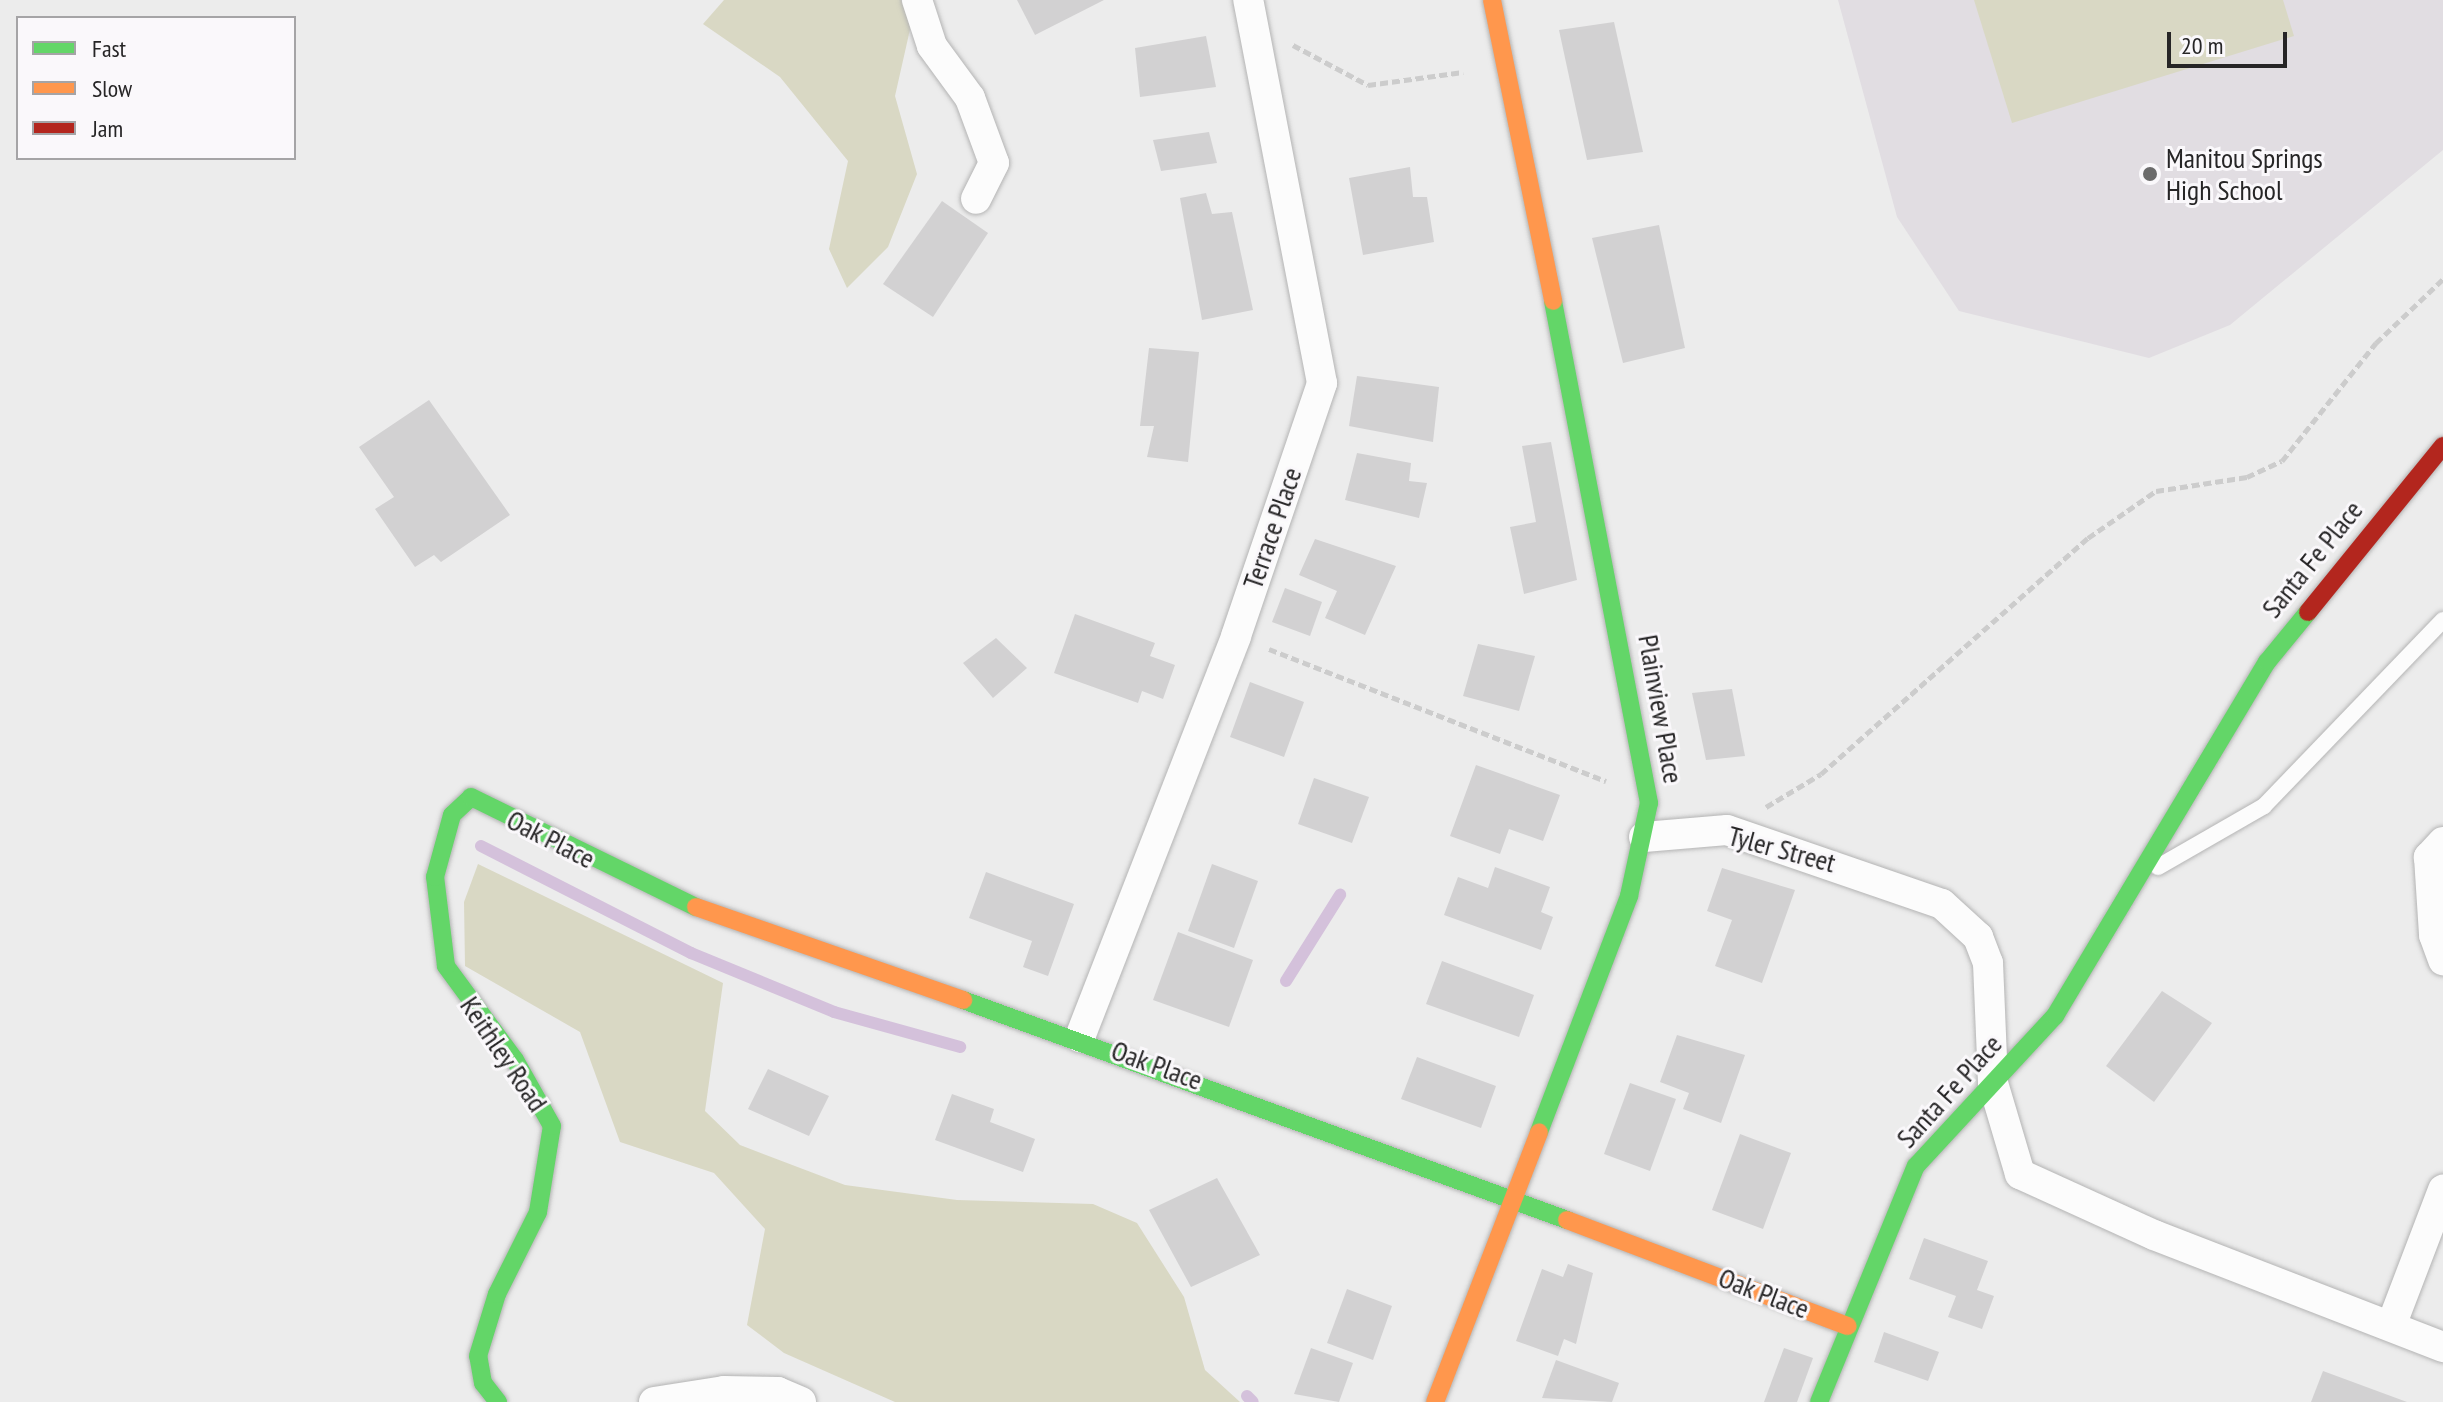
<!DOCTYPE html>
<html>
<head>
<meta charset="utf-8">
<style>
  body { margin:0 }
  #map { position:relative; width:2443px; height:1402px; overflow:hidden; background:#ececec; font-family:"PT Sans Narrow",sans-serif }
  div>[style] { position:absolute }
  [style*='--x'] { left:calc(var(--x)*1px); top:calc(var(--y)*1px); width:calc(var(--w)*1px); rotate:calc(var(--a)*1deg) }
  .built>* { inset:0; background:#e1dde2 }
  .green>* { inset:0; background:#d9d8c4 }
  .stream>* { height:12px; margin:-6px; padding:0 6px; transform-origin:6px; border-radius:6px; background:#d4c1db }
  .building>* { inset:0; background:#d2d1d2 }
  .path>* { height:5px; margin-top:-2.5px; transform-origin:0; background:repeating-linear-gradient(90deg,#ccc 0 8px,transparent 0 12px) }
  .roads { filter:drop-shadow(0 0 2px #b4b4b4) drop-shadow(0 0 2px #b4b4b4) }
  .lane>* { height:16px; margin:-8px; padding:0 8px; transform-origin:8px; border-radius:8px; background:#fcfcfc }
  .street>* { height:30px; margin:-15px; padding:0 15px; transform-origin:15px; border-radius:15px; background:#fcfcfc }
  .fast>* { height:18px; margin:-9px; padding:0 9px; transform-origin:9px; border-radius:9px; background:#63d668 }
  .slow>* { height:18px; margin:-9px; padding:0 9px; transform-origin:9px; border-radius:9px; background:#ff974d }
  .jam>* { height:18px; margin:-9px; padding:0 9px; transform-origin:9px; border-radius:9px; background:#b3261e }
  .dots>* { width:22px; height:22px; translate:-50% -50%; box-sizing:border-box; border:4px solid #faf8fb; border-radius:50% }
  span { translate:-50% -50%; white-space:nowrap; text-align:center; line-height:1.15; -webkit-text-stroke:6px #faf8fb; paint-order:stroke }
  .poi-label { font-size:28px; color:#262526 }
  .left { translate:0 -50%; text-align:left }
  .street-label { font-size:28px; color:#262526 }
  .legend { position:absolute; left:16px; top:16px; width:280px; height:144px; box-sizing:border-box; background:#faf8fb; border:2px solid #a5a4a6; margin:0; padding:10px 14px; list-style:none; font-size:24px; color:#262526 }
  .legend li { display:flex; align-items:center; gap:16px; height:40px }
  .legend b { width:40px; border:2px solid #a5a4a6 }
  .scale { position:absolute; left:2167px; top:32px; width:120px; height:36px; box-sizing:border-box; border:4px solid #262526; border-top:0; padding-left:10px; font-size:24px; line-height:28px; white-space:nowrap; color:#262526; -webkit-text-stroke:6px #faf8fb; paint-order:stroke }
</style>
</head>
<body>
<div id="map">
  <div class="built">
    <div style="clip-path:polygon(1838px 0,2443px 0,2443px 150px,2230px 325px,2149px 358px,1959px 311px,1897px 217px)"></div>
  </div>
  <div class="green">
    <div style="clip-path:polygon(724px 0,901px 0,911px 25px,895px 96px,917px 174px,888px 247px,847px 288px,829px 249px,848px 161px,780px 77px,703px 24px)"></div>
    <div style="clip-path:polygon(1974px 0,2283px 0,2294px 36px,2012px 123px)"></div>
    <div style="clip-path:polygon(478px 864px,723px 983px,705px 1111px,740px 1145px,845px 1185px,957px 1200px,1093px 1204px,1137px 1223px,1184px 1297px,1205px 1370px,1240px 1402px,895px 1402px,784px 1353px,747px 1325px,765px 1229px,714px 1173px,620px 1142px,580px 1032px,465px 966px,464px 902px)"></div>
  </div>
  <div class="stream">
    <div style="--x:481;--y:846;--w:236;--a:27"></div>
    <div style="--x:691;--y:953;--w:155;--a:22.4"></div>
    <div style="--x:834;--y:1012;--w:131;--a:15.5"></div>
    <div style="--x:1286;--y:981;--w:102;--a:-57.9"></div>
    <div style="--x:1247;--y:1396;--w:8;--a:45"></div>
  </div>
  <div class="building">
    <div style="clip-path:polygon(1017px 0,1104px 0,1035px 35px)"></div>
    <div style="clip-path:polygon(1614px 22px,1643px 152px,1587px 160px,1559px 30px)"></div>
    <div style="clip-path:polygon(1206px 36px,1216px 87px,1140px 97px,1135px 48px)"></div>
    <div style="clip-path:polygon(1209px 132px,1217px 163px,1161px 171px,1153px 140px)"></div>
    <div style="clip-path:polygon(1410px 167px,1413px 197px,1427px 197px,1434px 242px,1363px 255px,1349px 178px)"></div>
    <div style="clip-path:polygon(1206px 193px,1212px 214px,1232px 212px,1253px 310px,1202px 320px,1180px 198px)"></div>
    <div style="clip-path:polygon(942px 201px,988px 233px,933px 317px,883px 284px)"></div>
    <div style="clip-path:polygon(1659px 225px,1685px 348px,1623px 363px,1592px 238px)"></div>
    <div style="clip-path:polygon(1149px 348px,1199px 352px,1188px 462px,1147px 457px,1154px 426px,1140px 426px)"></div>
    <div style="clip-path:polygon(1357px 376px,1439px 387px,1433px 442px,1349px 426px)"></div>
    <div style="clip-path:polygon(429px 400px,510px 515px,441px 562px,434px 555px,415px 567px,375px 509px,394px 497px,359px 447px)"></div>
    <div style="clip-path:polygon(1551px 442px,1577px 580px,1524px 594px,1510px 527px,1536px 522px,1522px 446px)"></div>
    <div style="clip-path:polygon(1357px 453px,1411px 463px,1409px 481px,1427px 483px,1419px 518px,1345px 500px)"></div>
    <div style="clip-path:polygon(1315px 539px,1396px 566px,1365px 635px,1325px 618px,1337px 591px,1299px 575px)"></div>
    <div style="clip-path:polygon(1285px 588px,1322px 602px,1310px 636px,1272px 622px)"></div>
    <div style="clip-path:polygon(1075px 614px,1155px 643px,1150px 656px,1175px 665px,1163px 699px,1142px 691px,1138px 703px,1054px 673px)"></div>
    <div style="clip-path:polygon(996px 638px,1027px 668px,993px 698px,963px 663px)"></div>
    <div style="clip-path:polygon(1478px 644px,1535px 656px,1519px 711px,1463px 696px)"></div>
    <div style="clip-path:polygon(1250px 682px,1304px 702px,1284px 757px,1230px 737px)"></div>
    <div style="clip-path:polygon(1732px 689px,1745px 756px,1706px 760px,1692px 693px)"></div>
    <div style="clip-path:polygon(1476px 765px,1560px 795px,1543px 841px,1509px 829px,1500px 854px,1450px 836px)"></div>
    <div style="clip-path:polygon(1314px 778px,1369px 797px,1352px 843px,1298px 824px)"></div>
    <div style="clip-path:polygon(1212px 864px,1258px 881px,1234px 948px,1188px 931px)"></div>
    <div style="clip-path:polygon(1495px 867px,1550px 887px,1541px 912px,1553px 917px,1541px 950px,1444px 915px,1458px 877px,1488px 888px)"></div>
    <div style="clip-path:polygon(1722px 868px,1795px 890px,1762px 983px,1715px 966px,1732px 920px,1707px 911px)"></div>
    <div style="clip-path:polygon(986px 872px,1074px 904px,1048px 976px,1023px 967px,1032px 941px,969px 918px)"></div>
    <div style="clip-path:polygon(1178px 932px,1253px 960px,1229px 1027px,1153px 1000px)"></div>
    <div style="clip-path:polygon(1442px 961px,1534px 995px,1519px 1037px,1426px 1004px)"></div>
    <div style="clip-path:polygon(2162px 991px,2212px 1023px,2154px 1102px,2106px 1066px)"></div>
    <div style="clip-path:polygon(1677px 1035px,1745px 1055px,1721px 1123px,1683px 1109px,1689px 1093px,1660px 1082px)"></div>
    <div style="clip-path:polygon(1417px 1057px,1496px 1086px,1481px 1128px,1401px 1099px)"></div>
    <div style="clip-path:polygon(768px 1069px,829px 1096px,809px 1136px,748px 1109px)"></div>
    <div style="clip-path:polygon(1630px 1083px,1676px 1099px,1650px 1171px,1604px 1154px)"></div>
    <div style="clip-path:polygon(952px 1094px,994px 1109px,990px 1122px,1035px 1139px,1023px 1172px,935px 1140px)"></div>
    <div style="clip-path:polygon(1740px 1134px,1791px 1153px,1763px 1229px,1712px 1210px)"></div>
    <div style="clip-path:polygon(1217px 1178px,1260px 1255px,1191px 1287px,1149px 1210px)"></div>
    <div style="clip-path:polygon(1924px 1238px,1988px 1261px,1977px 1290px,1994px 1296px,1982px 1329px,1948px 1317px,1956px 1296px,1909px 1279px)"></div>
    <div style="clip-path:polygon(1568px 1264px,1593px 1273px,1576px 1344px,1564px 1339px,1558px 1356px,1516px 1341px,1542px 1269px,1563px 1277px)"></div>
    <div style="clip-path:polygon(1347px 1289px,1392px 1306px,1373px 1360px,1327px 1343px)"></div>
    <div style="clip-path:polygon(1884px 1332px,1939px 1352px,1928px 1381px,1874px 1362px)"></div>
    <div style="clip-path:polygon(1311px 1348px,1353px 1363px,1339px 1402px,1294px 1394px)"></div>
    <div style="clip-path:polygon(1784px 1348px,1813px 1358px,1797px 1402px,1764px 1402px)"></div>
    <div style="clip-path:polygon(1556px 1360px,1619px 1383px,1612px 1402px,1542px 1398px)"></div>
    <div style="clip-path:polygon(2323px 1371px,2407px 1402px,2311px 1402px)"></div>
  </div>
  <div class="path">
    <div style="--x:1293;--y:45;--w:85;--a:28.1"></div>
    <div style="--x:1368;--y:85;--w:96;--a:-7.8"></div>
    <div style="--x:1269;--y:649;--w:362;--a:21.4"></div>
    <div style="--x:1766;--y:807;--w:64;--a:-31"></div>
    <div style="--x:1821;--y:774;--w:356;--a:-41.5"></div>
    <div style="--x:2088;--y:538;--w:83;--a:-34.7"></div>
    <div style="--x:2156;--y:491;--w:92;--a:-8.7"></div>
    <div style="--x:2247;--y:477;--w:38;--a:-25"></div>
    <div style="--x:2282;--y:461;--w:151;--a:-51.5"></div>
    <div style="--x:2376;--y:343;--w:93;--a:-43.7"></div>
  </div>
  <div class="roads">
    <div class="lane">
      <div style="--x:2158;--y:867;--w:122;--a:-29.9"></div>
      <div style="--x:2264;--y:806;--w:258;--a:-46.1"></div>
    </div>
    <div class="street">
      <div style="--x:917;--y:0;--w:48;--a:71.9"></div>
      <div style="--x:932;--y:46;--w:64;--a:53.8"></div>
      <div style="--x:970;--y:98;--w:69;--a:69.7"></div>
      <div style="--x:994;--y:163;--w:40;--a:116.6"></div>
      <div style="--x:1644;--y:837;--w:83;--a:-4.8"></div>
      <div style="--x:1727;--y:830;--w:227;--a:19"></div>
      <div style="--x:1942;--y:904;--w:49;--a:42.5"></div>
      <div style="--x:1978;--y:937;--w:28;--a:69"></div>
      <div style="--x:1988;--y:963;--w:120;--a:87.6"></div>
      <div style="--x:1993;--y:1083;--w:95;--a:73.5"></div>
      <div style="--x:2020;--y:1174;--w:147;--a:24.5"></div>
      <div style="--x:2154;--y:1235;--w:310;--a:21.2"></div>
      <div style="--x:2443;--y:842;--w:21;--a:133"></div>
      <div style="--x:2429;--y:857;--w:78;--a:86.3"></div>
      <div style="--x:2434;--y:935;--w:27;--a:70"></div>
      <div style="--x:1080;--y:1037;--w:430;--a:-68.7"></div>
      <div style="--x:1236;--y:636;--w:267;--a:-71.2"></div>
      <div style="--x:1322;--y:383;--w:390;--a:-100.9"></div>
      <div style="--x:2391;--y:1326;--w:146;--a:-69.1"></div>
      <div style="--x:654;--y:1402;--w:71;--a:-8.9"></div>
      <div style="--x:724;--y:1391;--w:54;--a:1.1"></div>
      <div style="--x:778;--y:1392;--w:25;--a:23"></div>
    </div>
    <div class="fast">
      <div style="--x:963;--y:1000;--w:643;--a:20.01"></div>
      <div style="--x:1539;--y:1132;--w:253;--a:-69.1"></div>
      <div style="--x:1629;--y:896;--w:95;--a:-77.9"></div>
      <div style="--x:1649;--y:803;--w:511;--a:-100.83"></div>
      <div style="--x:498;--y:1402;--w:24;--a:-128"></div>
      <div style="--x:483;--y:1383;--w:27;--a:-100"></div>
      <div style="--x:478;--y:1356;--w:65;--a:-73"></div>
      <div style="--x:497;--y:1294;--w:92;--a:-63.4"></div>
      <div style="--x:538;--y:1212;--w:87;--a:-80.8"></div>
      <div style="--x:552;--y:1126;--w:76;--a:-119.3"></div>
      <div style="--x:515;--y:1060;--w:117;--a:-126.3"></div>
      <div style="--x:446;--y:966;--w:90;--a:-97"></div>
      <div style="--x:435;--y:877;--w:64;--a:-74.7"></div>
      <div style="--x:452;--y:815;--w:26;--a:-43"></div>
      <div style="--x:471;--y:797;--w:250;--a:26.1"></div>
      <div style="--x:1819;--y:1402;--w:255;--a:-67.7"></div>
      <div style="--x:1916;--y:1166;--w:205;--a:-47.2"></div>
      <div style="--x:2055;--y:1016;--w:413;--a:-59.1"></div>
      <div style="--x:2267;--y:662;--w:65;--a:-50.6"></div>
    </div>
    <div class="slow">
      <div style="--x:1492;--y:0;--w:307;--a:78.5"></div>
      <div style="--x:696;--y:907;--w:283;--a:19.2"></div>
      <div style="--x:1567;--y:1220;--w:300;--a:20.7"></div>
      <div style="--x:1435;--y:1402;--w:289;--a:-68.9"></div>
    </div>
    <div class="jam">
      <div style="--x:2308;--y:612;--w:214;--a:-50.9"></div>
    </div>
  </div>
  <div class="dots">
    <div style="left:2150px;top:174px;background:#6b6b6b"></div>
  </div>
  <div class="poi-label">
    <span class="left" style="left:2166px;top:174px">Manitou Springs<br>High School</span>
  </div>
  <div class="street-label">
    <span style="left:1272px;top:528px;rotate:-71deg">Terrace Place</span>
    <span style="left:2312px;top:559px;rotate:-51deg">Santa Fe Place</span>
    <span style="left:1661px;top:709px;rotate:80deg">Plainview Place</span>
    <span style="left:551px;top:839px;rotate:27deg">Oak Place</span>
    <span style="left:1782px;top:849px;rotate:15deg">Tyler Street</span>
    <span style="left:504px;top:1054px;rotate:56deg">Keithley Road</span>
    <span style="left:1157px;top:1065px;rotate:20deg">Oak Place</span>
    <span style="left:1949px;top:1091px;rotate:-48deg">Santa Fe Place</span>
    <span style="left:1764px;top:1293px;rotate:21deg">Oak Place</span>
  </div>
  <ul class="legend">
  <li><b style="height:10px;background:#63d668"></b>Fast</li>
  <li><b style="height:10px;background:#ff974d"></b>Slow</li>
  <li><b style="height:10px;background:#b3261e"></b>Jam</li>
  </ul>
  <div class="scale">20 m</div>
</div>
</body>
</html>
